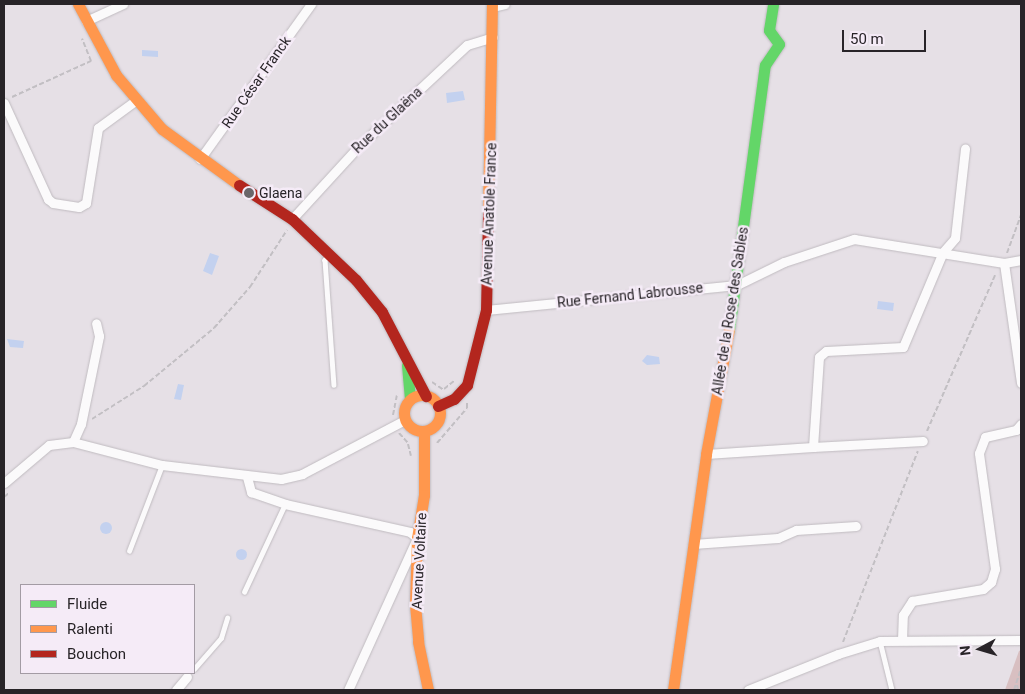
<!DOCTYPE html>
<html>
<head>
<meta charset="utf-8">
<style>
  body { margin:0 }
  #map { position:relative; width:1025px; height:694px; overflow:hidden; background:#e6e0e6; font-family:Roboto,sans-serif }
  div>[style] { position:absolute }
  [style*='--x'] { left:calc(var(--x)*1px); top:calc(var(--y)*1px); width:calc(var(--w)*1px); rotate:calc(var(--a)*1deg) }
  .green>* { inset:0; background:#d8bfc1 }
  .water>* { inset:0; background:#c3d1ef }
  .round { border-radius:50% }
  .path>* { height:2px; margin-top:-1px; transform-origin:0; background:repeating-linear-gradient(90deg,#c2bfc3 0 5px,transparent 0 7.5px) }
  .roads { filter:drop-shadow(0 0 1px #c0bbc0) drop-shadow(0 0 1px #c0bbc0) }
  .lane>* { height:4.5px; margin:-2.25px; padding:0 2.25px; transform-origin:2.25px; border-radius:2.25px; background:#fbfafb }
  .street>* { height:9px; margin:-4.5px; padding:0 4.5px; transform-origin:4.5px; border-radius:4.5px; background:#fbfafb }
  .fast>* { height:11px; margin:-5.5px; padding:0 5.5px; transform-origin:5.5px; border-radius:5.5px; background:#63d668 }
  .slow>* { height:11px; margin:-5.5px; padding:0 5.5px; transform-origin:5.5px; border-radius:5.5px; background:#ff974d }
  .slow>.ring { margin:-5.5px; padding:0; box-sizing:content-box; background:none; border:11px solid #ff974d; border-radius:50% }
  .jam>* { height:11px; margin:-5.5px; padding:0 5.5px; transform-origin:5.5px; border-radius:5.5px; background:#b3261e }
  .dots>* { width:14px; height:14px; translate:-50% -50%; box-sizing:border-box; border:2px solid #f5ebf7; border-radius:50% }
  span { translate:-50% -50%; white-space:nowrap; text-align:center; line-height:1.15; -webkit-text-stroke:5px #f5ebf7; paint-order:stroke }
  .street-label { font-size:14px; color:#282428 }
  .poi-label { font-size:14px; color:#282428 }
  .left { translate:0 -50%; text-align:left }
  .frame { position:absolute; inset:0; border:5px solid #282428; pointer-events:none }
  .legend { position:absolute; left:20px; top:584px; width:175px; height:90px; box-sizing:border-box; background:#f5ebf7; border:1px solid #a39ba4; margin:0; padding:6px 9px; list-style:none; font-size:15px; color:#282428 }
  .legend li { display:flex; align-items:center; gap:10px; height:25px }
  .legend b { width:25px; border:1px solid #a39ba4 }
  .north { position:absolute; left:955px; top:624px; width:50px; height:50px; -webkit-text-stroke:4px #f5ebf7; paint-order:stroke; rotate:264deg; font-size:14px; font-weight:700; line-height:20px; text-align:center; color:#282428 }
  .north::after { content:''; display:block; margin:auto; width:18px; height:22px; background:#282428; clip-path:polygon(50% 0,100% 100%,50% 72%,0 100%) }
  .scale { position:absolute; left:842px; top:30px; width:84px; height:22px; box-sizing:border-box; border:2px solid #282428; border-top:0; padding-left:6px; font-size:15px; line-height:18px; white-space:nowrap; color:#282428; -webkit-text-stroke:4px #f5ebf7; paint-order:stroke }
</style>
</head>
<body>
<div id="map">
  <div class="green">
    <div style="clip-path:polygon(1021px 650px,1021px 690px,1005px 690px,1019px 651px)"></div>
  </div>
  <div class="water">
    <div style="clip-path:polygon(142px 50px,158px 51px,158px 57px,142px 56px)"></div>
    <div style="clip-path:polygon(463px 91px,465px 100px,447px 103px,446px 93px)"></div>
    <div style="clip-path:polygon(210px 253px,219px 256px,212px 275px,203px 271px)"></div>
    <div style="clip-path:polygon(878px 301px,894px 303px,893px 311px,877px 309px)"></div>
    <div style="clip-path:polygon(7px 339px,24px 341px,23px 348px,10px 347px)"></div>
    <div style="clip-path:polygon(647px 355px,659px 357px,660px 364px,647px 365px,642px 361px)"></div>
    <div style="clip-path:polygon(178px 384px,184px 385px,181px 400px,174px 399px)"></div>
    <div class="round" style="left:100px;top:522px;width:12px;height:12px"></div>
    <div class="round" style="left:235.5px;top:548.5px;width:11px;height:11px"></div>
  </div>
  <div class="path">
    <div style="--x:12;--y:97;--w:87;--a:-24.5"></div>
    <div style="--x:91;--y:61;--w:24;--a:-112"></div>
    <div style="--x:1007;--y:253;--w:40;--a:-69.8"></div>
    <div style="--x:432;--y:382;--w:14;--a:34"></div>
    <div style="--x:444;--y:389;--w:14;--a:-39"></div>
    <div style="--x:393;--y:415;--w:20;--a:-79"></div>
    <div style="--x:92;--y:419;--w:62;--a:-32.4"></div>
    <div style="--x:144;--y:386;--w:91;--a:-39.6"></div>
    <div style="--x:214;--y:328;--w:55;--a:-48.7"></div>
    <div style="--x:250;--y:287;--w:68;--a:-57"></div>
    <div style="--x:927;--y:431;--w:170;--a:-66.4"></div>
    <div style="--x:399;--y:433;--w:15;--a:48"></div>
    <div style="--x:437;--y:443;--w:46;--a:-49.4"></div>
    <div style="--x:467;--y:408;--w:6;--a:-90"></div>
    <div style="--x:408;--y:444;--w:12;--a:76"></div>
    <div style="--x:4;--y:497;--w:6;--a:-39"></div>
    <div style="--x:843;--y:642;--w:205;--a:-68.6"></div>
    <div style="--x:1017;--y:685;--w:5;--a:79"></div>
    <div style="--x:1014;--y:690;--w:23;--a:-72"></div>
  </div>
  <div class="roads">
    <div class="lane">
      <div style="--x:329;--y:256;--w:6;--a:135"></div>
      <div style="--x:325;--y:260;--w:125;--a:85.9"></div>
      <div style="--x:129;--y:551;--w:92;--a:-69"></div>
      <div style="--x:244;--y:592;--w:97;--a:-65"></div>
      <div style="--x:880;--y:641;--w:50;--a:76.2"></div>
      <div style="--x:194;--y:669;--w:41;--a:-48.9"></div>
      <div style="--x:221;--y:638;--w:21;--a:-73"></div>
    </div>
    <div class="street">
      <div style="--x:492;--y:7;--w:13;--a:-13"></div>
      <div style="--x:86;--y:21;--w:41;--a:-24.7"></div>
      <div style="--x:4;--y:103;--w:106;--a:65.4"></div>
      <div style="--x:48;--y:199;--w:6;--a:39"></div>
      <div style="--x:53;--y:203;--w:26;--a:9"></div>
      <div style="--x:79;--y:207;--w:8;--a:-30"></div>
      <div style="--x:86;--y:203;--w:76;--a:-80.9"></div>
      <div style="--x:98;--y:128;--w:46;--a:-36.1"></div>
      <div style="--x:200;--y:159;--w:191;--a:-54.4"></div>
      <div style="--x:292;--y:219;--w:99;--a:-47.5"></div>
      <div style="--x:359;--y:146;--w:148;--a:-43.1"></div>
      <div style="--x:467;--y:45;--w:27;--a:-17"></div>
      <div style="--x:1021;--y:260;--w:17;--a:170"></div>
      <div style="--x:1004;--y:263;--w:121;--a:81.9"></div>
      <div style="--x:486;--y:310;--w:252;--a:-5.7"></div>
      <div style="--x:737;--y:285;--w:52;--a:-26.1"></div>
      <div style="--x:784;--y:262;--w:74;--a:-18.2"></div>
      <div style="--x:854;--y:239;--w:152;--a:9.1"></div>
      <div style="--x:73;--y:442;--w:20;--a:-66"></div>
      <div style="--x:81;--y:424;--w:90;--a:-78.4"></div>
      <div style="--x:99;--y:336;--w:13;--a:-103"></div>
      <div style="--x:813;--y:447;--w:110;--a:-3.1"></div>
      <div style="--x:706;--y:454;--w:107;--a:-3.7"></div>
      <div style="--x:813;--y:447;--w:90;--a:-86.2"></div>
      <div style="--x:819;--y:357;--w:9;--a:-41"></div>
      <div style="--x:826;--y:351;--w:77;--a:-3"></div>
      <div style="--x:903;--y:347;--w:103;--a:-67.2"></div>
      <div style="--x:943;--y:252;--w:18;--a:-49"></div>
      <div style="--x:955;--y:238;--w:90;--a:-83.6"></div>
      <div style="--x:247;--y:477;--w:16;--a:75"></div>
      <div style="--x:251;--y:492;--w:36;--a:19"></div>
      <div style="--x:285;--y:504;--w:128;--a:12.6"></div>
      <div style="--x:410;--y:532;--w:9;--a:41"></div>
      <div style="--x:417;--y:538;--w:167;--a:114.4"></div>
      <div style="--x:4;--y:483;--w:59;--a:-40.2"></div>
      <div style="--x:49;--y:445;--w:24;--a:-7"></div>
      <div style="--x:73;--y:442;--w:92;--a:14.5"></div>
      <div style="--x:162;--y:465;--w:120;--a:6.7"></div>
      <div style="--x:281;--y:479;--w:22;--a:-13"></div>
      <div style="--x:302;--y:474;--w:116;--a:-27.7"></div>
      <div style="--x:693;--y:544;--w:85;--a:-4"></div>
      <div style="--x:778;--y:538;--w:20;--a:-24"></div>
      <div style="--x:796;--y:530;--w:60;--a:-3.8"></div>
      <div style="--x:902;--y:640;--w:25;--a:-88"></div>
      <div style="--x:903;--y:615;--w:17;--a:-57"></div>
      <div style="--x:912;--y:601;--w:72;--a:-9.6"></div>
      <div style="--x:983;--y:589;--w:11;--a:-41"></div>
      <div style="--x:991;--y:582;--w:14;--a:-73"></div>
      <div style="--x:995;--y:569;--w:117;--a:-97.9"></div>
      <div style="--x:979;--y:453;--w:17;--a:-69"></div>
      <div style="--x:985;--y:437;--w:32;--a:-13"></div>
      <div style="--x:1016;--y:430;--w:8;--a:-50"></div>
      <div style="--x:176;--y:690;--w:17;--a:-50"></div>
      <div style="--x:748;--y:690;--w:97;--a:-21.8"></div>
      <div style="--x:838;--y:654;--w:44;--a:-17.2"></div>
      <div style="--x:880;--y:641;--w:141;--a:-0.4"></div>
    </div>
    <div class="fast">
      <div style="--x:729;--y:330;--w:267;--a:-82.3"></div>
      <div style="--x:765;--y:65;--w:25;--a:-56"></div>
      <div style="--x:779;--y:44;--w:17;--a:-126"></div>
      <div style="--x:769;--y:30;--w:26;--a:-81"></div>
      <div style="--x:407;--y:365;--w:34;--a:85"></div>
    </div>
    <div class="slow">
      <div style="--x:78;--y:4;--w:81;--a:61.8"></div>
      <div style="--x:116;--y:75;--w:71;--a:49.6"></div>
      <div style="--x:162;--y:129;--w:95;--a:36"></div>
      <div style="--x:488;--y:211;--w:207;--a:-88.9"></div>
      <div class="ring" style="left:404px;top:395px;width:25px;height:25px"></div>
      <div style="--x:424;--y:431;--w:64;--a:90"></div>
      <div style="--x:424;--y:495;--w:44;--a:99.2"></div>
      <div style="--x:417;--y:538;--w:66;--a:91.7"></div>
      <div style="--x:415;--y:604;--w:38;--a:85"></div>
      <div style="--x:418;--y:642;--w:49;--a:78.2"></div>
      <div style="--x:673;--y:690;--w:238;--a:-82"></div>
      <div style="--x:706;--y:454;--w:126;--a:-79.5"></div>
    </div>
    <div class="jam">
      <div style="--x:239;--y:185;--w:63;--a:32.7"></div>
      <div style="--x:292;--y:219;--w:88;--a:43.6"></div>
      <div style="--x:356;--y:280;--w:41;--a:50.9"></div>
      <div style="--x:382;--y:312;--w:95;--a:62.4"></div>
      <div style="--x:438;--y:406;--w:17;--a:-24"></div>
      <div style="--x:454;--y:399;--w:19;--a:-47"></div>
      <div style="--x:467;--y:385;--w:77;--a:-75.8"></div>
      <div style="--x:486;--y:310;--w:99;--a:-88.8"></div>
    </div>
  </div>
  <div class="dots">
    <div style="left:249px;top:193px;background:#6a666a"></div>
  </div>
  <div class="street-label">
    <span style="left:256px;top:82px;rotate:-55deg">Rue César Franck</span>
    <span style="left:387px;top:120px;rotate:-43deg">Rue du Glaëna</span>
    <span style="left:489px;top:214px;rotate:-88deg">Avenue Anatole France</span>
    <span style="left:630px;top:295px;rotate:-6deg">Rue Fernand Labrousse</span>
    <span style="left:730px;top:311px;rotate:-81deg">Allée de la Rose des Sables</span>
    <span style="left:419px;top:561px;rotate:-87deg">Avenue Voltaire</span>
  </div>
  <div class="poi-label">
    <span class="left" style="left:259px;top:193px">Glaena</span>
  </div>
  <div class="frame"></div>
  <ul class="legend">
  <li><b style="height:6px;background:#63d668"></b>Fluide</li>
  <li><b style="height:6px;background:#ff974d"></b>Ralenti</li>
  <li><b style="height:6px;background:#b3261e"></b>Bouchon</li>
  </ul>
  <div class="north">N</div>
  <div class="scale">50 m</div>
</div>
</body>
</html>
